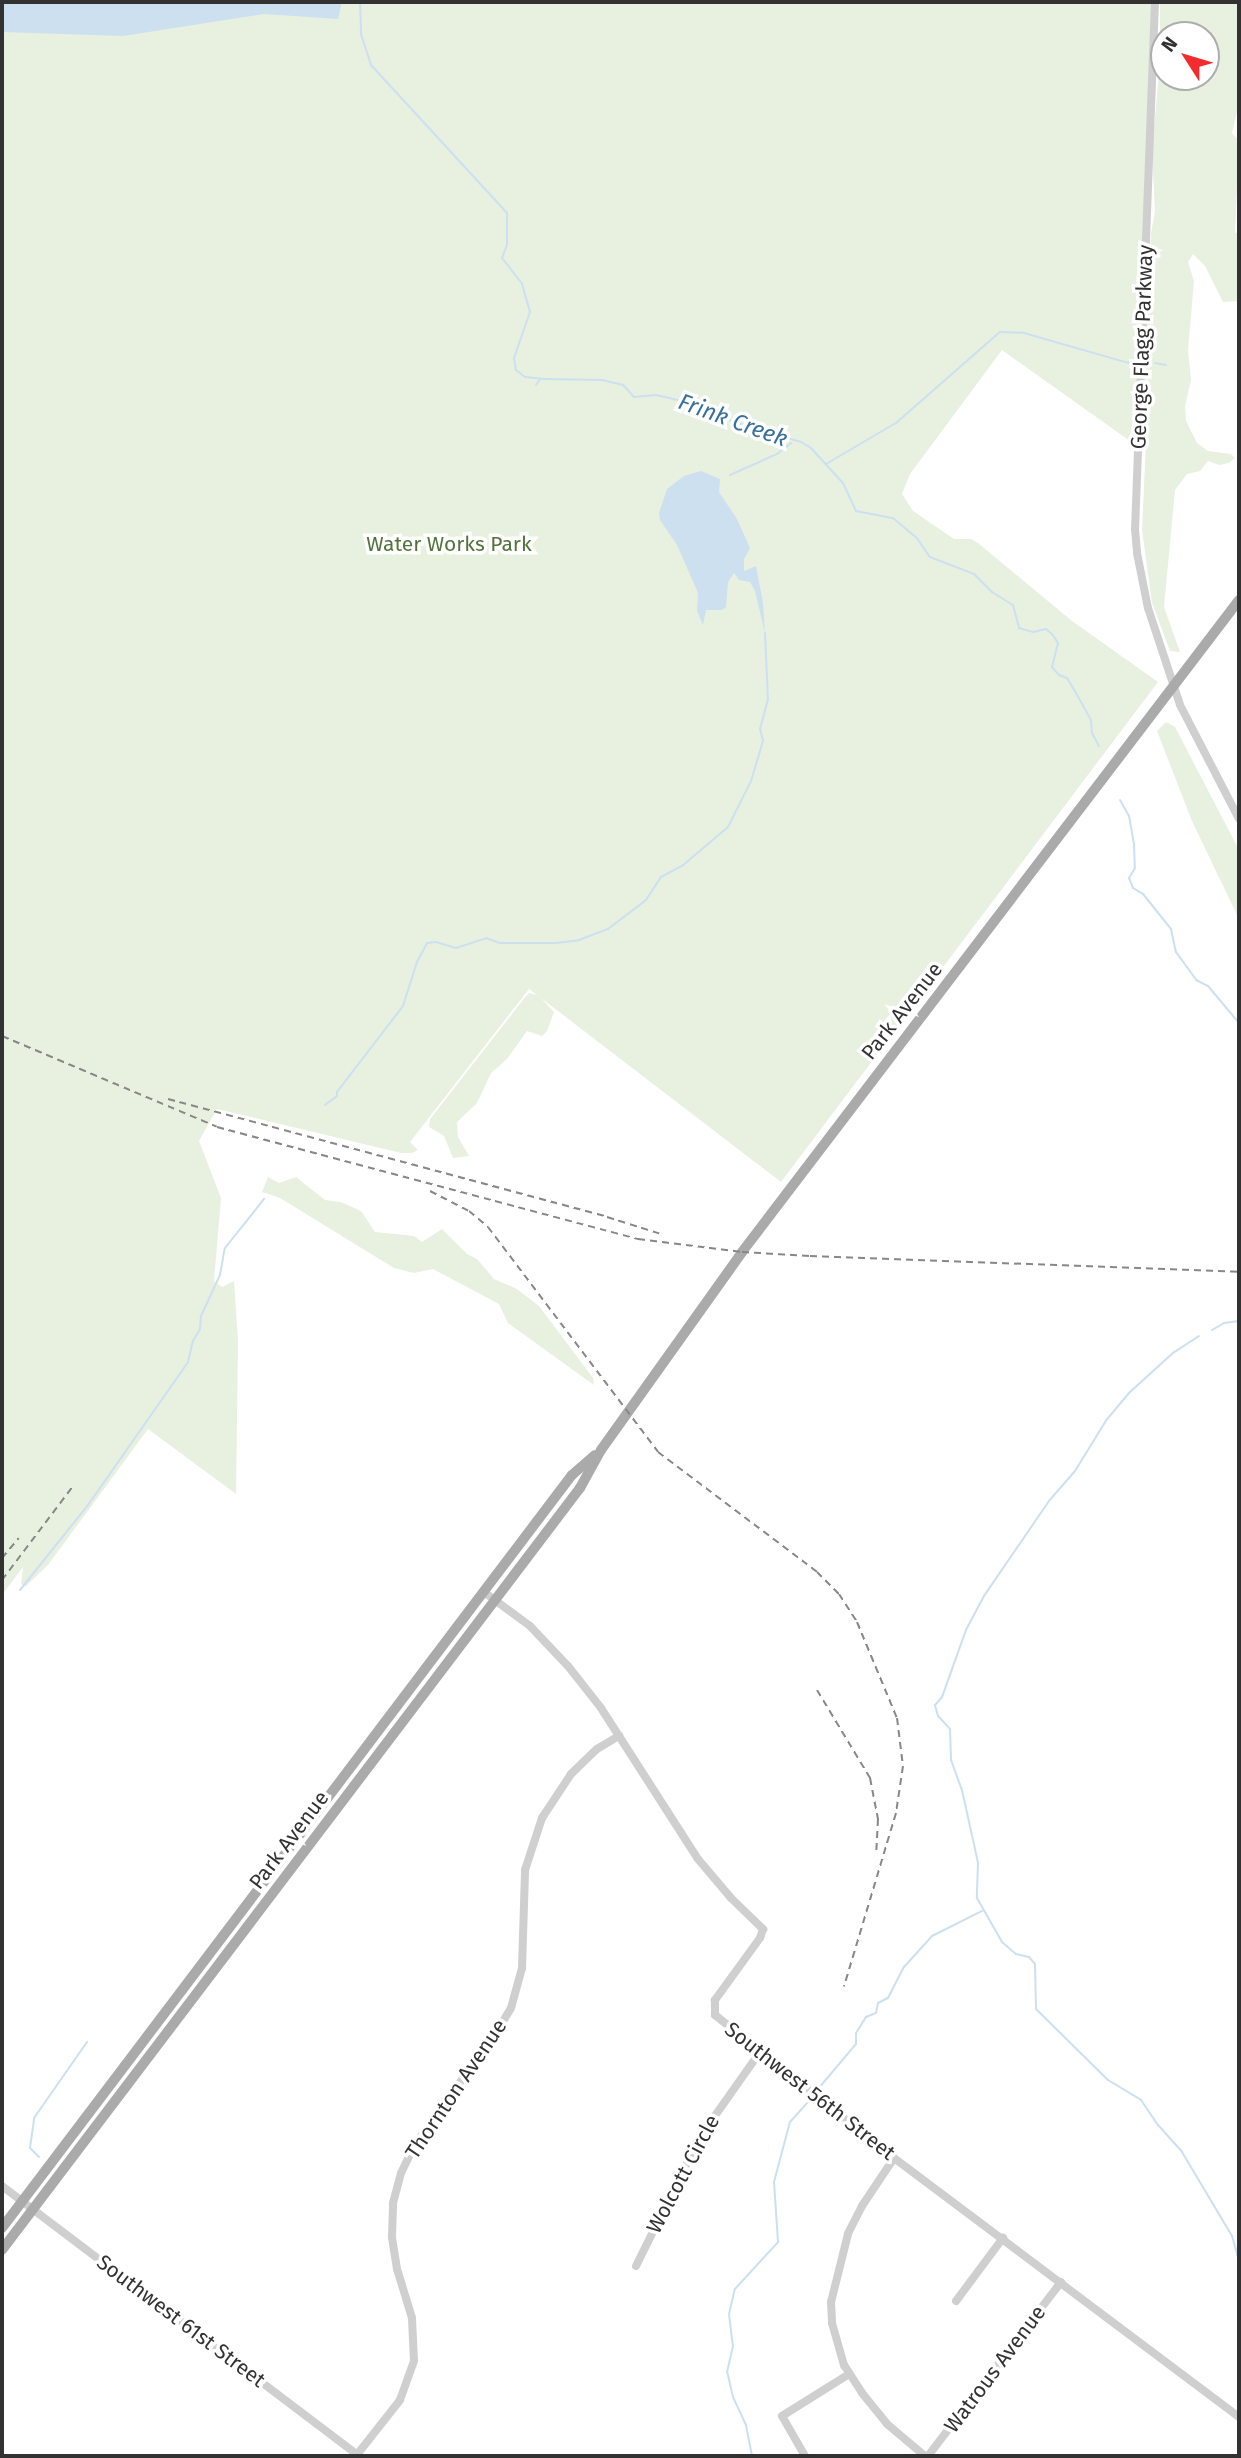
<!DOCTYPE html>
<html>
<head>
<meta charset="utf-8">
<style>
  body { margin:0 }
  #map { position:relative; width:1241px; height:2458px; overflow:hidden; background:#fff; font-family:"Fira Sans",sans-serif }
  div>[style] { position:absolute }
  [style*='--x'] { left:calc(var(--x)*1px); top:calc(var(--y)*1px); width:calc(var(--w)*1px); rotate:calc(var(--a)*1deg) }
  .green>* { inset:0; background:#e8f0e0 }
  .water>* { inset:0; background:#cce0f0 }
  .stream>* { height:2px; margin:-1px; padding:0 1px; transform-origin:1px; border-radius:1px; background:#cce0f0 }
  .minor>* { height:8px; margin:-4px; padding:0 4px; transform-origin:4px; border-radius:4px; background:#cfcfcf }
  .major>* { height:10px; margin:-5px; padding:0 5px; transform-origin:5px; border-radius:5px; background:#aaa }
  .rail>* { height:2px; margin-top:-1px; transform-origin:0; background:repeating-linear-gradient(90deg,#878787 0 7px,transparent 0 12px) }
  span { translate:-50% -50%; white-space:nowrap; text-align:center; line-height:1.15; -webkit-text-stroke:7px #fff; paint-order:stroke }
  .street-label { font-size:21px; color:#323232 }
  .park-label { font-size:21px; color:#52733b }
  .water-label { font-size:23px; color:#396f9c; font-style:italic }
  .frame { position:absolute; inset:0; border:4px solid #323232; pointer-events:none }
  .north { position:absolute; left:1150px; top:21px; width:70px; height:70px; box-sizing:border-box; background:#fff; border:2px solid #adadad; border-radius:50%; rotate:307deg; font-size:19px; font-weight:700; line-height:28px; text-align:center; color:#323232 }
  .north::after { content:''; display:block; margin:auto; width:24px; height:32px; background:#f22c2e; clip-path:polygon(50% 0,100% 100%,50% 72%,0 100%) }
</style>
</head>
<body>
<div id="map">
  <div class="green">
    <div style="clip-path:polygon(2px 2px,1152px 2px,1137px 388px,1130px 441px,1002px 350px,910px 474px,902px 494px,913px 511px,954px 539px,971px 539px,978px 543px,1072px 621px,1158px 682px,781px 1182px,541px 998px,554px 1012px,547px 1031px,542px 1036px,527px 1031px,507px 1059px,491px 1073px,477px 1103px,457px 1122px,458px 1137px,469px 1156px,453px 1158px,444px 1136px,429px 1127px,430px 1119px,526px 996px,529px 993px,537px 995px,529px 989px,410px 1142px,418px 1150px,412px 1153px,401px 1153px,217px 1109px,199px 1141px,221px 1198px,214px 1281px,222px 1287px,234px 1281px,238px 1341px,236px 1494px,148px 1429px,48px 1565px,26px 1586px,21px 1584px,23px 1567px,2px 1595px)"></div>
    <div style="clip-path:polygon(evenodd,1160px 2px,1239px 2px,1239px 103px,1232px 133px,1239px 141px,1235px 232px,1239px 235px,1239px 301px,1223px 302px,1205px 266px,1193px 254px,1188px 262px,1194px 281px,1188px 350px,1191px 380px,1185px 406px,1186px 421px,1197px 443px,1208px 451px,1231px 454px,1235px 458px,1229px 463px,1219px 465px,1208px 461px,1200px 471px,1187px 474px,1175px 490px,1164px 607px,1180px 652px,1170px 651px,1152px 603px,1142px 530px,1148px 398px,1145px 396px,1146px 339px,1151px 233px,1155px 211px,1152px 152px,1160px 61px,1160px 2px,1164px 35px,1206px 35px,1206px 77px,1164px 77px,1164px 35px)"></div>
    <div style="clip-path:polygon(1166px 722px,1175px 727px,1239px 850px,1239px 919px,1192px 821px,1157px 731px)"></div>
    <div style="clip-path:polygon(268px 1177px,279px 1183px,296px 1177px,325px 1200px,341px 1202px,361px 1211px,375px 1232px,414px 1236px,422px 1242px,442px 1229px,467px 1254px,477px 1259px,494px 1279px,517px 1289px,539px 1306px,593px 1378px,594px 1385px,508px 1323px,499px 1304px,433px 1269px,414px 1273px,394px 1268px,280px 1198px,262px 1192px)"></div>
  </div>
  <div class="water">
    <div style="clip-path:polygon(2px 2px,342px 2px,338px 19px,264px 14px,123px 36px,2px 32px)"></div>
    <div style="clip-path:polygon(701px 471px,720px 479px,719px 492px,737px 519px,750px 548px,744px 559px,744px 571px,756px 566px,763px 603px,765px 633px,755px 591px,750px 582px,739px 580px,734px 573px,728px 582px,726px 607px,722px 610px,706px 610px,703px 625px,697px 611px,698px 593px,677px 545px,660px 520px,659px 513px,667px 489px,684px 476px)"></div>
  </div>
  <div class="stream">
    <div style="--x:360;--y:2;--w:32;--a:88"></div>
    <div style="--x:361;--y:34;--w:33;--a:72"></div>
    <div style="--x:371;--y:65;--w:201;--a:47.4"></div>
    <div style="--x:507;--y:213;--w:32;--a:90"></div>
    <div style="--x:507;--y:245;--w:14;--a:111"></div>
    <div style="--x:502;--y:258;--w:33;--a:52"></div>
    <div style="--x:522;--y:284;--w:29;--a:74"></div>
    <div style="--x:530;--y:312;--w:49;--a:109.2"></div>
    <div style="--x:514;--y:358;--w:12;--a:81"></div>
    <div style="--x:516;--y:370;--w:11;--a:38"></div>
    <div style="--x:525;--y:377;--w:20;--a:6"></div>
    <div style="--x:545;--y:379;--w:57;--a:1"></div>
    <div style="--x:602;--y:380;--w:22;--a:13"></div>
    <div style="--x:623;--y:385;--w:16;--a:47"></div>
    <div style="--x:634;--y:397;--w:22;--a:-5"></div>
    <div style="--x:656;--y:395;--w:36;--a:13"></div>
    <div style="--x:691;--y:403;--w:47;--a:23.8"></div>
    <div style="--x:734;--y:422;--w:70;--a:16.6"></div>
    <div style="--x:801;--y:442;--w:12;--a:31"></div>
    <div style="--x:811;--y:448;--w:47;--a:47.6"></div>
    <div style="--x:843;--y:483;--w:31;--a:65"></div>
    <div style="--x:856;--y:511;--w:38;--a:11"></div>
    <div style="--x:893;--y:518;--w:31;--a:40"></div>
    <div style="--x:917;--y:538;--w:23;--a:56"></div>
    <div style="--x:930;--y:557;--w:47;--a:21.1"></div>
    <div style="--x:974;--y:574;--w:25;--a:45"></div>
    <div style="--x:992;--y:592;--w:25;--a:32"></div>
    <div style="--x:1013;--y:605;--w:24;--a:75"></div>
    <div style="--x:1019;--y:628;--w:15;--a:16"></div>
    <div style="--x:1033;--y:632;--w:13;--a:-13"></div>
    <div style="--x:1046;--y:629;--w:8;--a:40"></div>
    <div style="--x:1052;--y:634;--w:11;--a:56"></div>
    <div style="--x:1058;--y:643;--w:25;--a:104"></div>
    <div style="--x:1052;--y:667;--w:11;--a:49"></div>
    <div style="--x:1059;--y:675;--w:9;--a:21"></div>
    <div style="--x:1067;--y:678;--w:17;--a:59"></div>
    <div style="--x:1076;--y:693;--w:31;--a:61"></div>
    <div style="--x:1091;--y:720;--w:13;--a:86"></div>
    <div style="--x:1092;--y:733;--w:15;--a:62"></div>
    <div style="--x:1155;--y:363;--w:11;--a:10"></div>
    <div style="--x:536;--y:385;--w:7;--a:-56"></div>
    <div style="--x:826;--y:464;--w:81;--a:-30.4"></div>
    <div style="--x:896;--y:423;--w:138;--a:-41.2"></div>
    <div style="--x:1000;--y:332;--w:24;--a:2"></div>
    <div style="--x:1024;--y:333;--w:112;--a:16"></div>
    <div style="--x:730;--y:475;--w:51;--a:-24.1"></div>
    <div style="--x:777;--y:454;--w:18;--a:-38"></div>
    <div style="--x:1120;--y:800;--w:18;--a:61"></div>
    <div style="--x:1129;--y:816;--w:28;--a:80"></div>
    <div style="--x:1134;--y:844;--w:24;--a:88"></div>
    <div style="--x:1135;--y:868;--w:12;--a:121"></div>
    <div style="--x:1129;--y:878;--w:11;--a:68"></div>
    <div style="--x:1133;--y:888;--w:12;--a:31"></div>
    <div style="--x:1143;--y:894;--w:45;--a:51.3"></div>
    <div style="--x:1171;--y:929;--w:24;--a:78"></div>
    <div style="--x:1176;--y:952;--w:34;--a:54"></div>
    <div style="--x:1196;--y:980;--w:13;--a:27"></div>
    <div style="--x:1208;--y:986;--w:48;--a:50"></div>
    <div style="--x:325;--y:1105;--w:15;--a:-37"></div>
    <div style="--x:337;--y:1096;--w:4;--a:-90"></div>
    <div style="--x:337;--y:1092;--w:108;--a:-52.5"></div>
    <div style="--x:403;--y:1006;--w:46;--a:-72.3"></div>
    <div style="--x:417;--y:962;--w:21;--a:-62"></div>
    <div style="--x:427;--y:943;--w:9;--a:-6"></div>
    <div style="--x:436;--y:942;--w:21;--a:17"></div>
    <div style="--x:456;--y:948;--w:32;--a:-18"></div>
    <div style="--x:486;--y:938;--w:15;--a:20"></div>
    <div style="--x:500;--y:943;--w:56;--a:0"></div>
    <div style="--x:556;--y:943;--w:23;--a:-7"></div>
    <div style="--x:579;--y:940;--w:31;--a:-21"></div>
    <div style="--x:608;--y:929;--w:48;--a:-37.3"></div>
    <div style="--x:646;--y:900;--w:27;--a:-57"></div>
    <div style="--x:661;--y:877;--w:24;--a:-28"></div>
    <div style="--x:682;--y:866;--w:60;--a:-40.3"></div>
    <div style="--x:728;--y:827;--w:51;--a:-63.4"></div>
    <div style="--x:751;--y:781;--w:42;--a:-73.3"></div>
    <div style="--x:763;--y:741;--w:12;--a:-104"></div>
    <div style="--x:760;--y:729;--w:30;--a:-75"></div>
    <div style="--x:768;--y:700;--w:67;--a:-92.6"></div>
    <div style="--x:1212;--y:1330;--w:14;--a:-30"></div>
    <div style="--x:1224;--y:1323;--w:15;--a:-8"></div>
    <div style="--x:1199;--y:1336;--w:30;--a:147"></div>
    <div style="--x:1174;--y:1352;--w:61;--a:137.7"></div>
    <div style="--x:1129;--y:1393;--w:34;--a:130"></div>
    <div style="--x:1107;--y:1419;--w:61;--a:121.6"></div>
    <div style="--x:1075;--y:1471;--w:40;--a:131"></div>
    <div style="--x:1049;--y:1501;--w:115;--a:124.4"></div>
    <div style="--x:984;--y:1596;--w:38;--a:118"></div>
    <div style="--x:966;--y:1630;--w:71;--a:109.7"></div>
    <div style="--x:942;--y:1697;--w:11;--a:131"></div>
    <div style="--x:935;--y:1705;--w:11;--a:75"></div>
    <div style="--x:938;--y:1716;--w:18;--a:47"></div>
    <div style="--x:950;--y:1729;--w:31;--a:88"></div>
    <div style="--x:951;--y:1760;--w:32;--a:70"></div>
    <div style="--x:962;--y:1790;--w:75;--a:77.6"></div>
    <div style="--x:978;--y:1863;--w:35;--a:92"></div>
    <div style="--x:977;--y:1898;--w:51;--a:60.4"></div>
    <div style="--x:1002;--y:1942;--w:18;--a:41"></div>
    <div style="--x:1016;--y:1954;--w:13;--a:13"></div>
    <div style="--x:1029;--y:1957;--w:9;--a:49"></div>
    <div style="--x:1035;--y:1964;--w:45;--a:88.7"></div>
    <div style="--x:1036;--y:2009;--w:101;--a:44.6"></div>
    <div style="--x:1108;--y:2080;--w:39;--a:31"></div>
    <div style="--x:1141;--y:2100;--w:30;--a:56"></div>
    <div style="--x:1158;--y:2125;--w:36;--a:48"></div>
    <div style="--x:1182;--y:2152;--w:98;--a:59.2"></div>
    <div style="--x:1232;--y:2236;--w:25;--a:74"></div>
    <div style="--x:20;--y:1590;--w:109;--a:-51.3"></div>
    <div style="--x:88;--y:1505;--w:174;--a:-55"></div>
    <div style="--x:188;--y:1362;--w:22;--a:-77"></div>
    <div style="--x:193;--y:1341;--w:14;--a:-60"></div>
    <div style="--x:200;--y:1329;--w:13;--a:-86"></div>
    <div style="--x:201;--y:1316;--w:45;--a:-65.1"></div>
    <div style="--x:220;--y:1275;--w:27;--a:-80"></div>
    <div style="--x:225;--y:1248;--w:63;--a:-51.5"></div>
    <div style="--x:818;--y:2089;--w:59;--a:-49.8"></div>
    <div style="--x:856;--y:2044;--w:11;--a:-90"></div>
    <div style="--x:856;--y:2033;--w:19;--a:-58"></div>
    <div style="--x:866;--y:2017;--w:11;--a:-22"></div>
    <div style="--x:876;--y:2013;--w:10;--a:-79"></div>
    <div style="--x:878;--y:2003;--w:11;--a:-27"></div>
    <div style="--x:888;--y:1998;--w:35;--a:-63"></div>
    <div style="--x:904;--y:1967;--w:42;--a:-47.9"></div>
    <div style="--x:932;--y:1936;--w:56;--a:-26.6"></div>
    <div style="--x:39;--y:2157;--w:13;--a:-135"></div>
    <div style="--x:30;--y:2148;--w:30;--a:-82"></div>
    <div style="--x:34;--y:2118;--w:93;--a:-55.1"></div>
    <div style="--x:752;--y:2456;--w:32;--a:-101"></div>
    <div style="--x:746;--y:2425;--w:31;--a:-115"></div>
    <div style="--x:733;--y:2397;--w:26;--a:-103"></div>
    <div style="--x:727;--y:2372;--w:26;--a:-77"></div>
    <div style="--x:733;--y:2347;--w:33;--a:-97"></div>
    <div style="--x:729;--y:2314;--w:26;--a:-77"></div>
    <div style="--x:735;--y:2289;--w:64;--a:-47.5"></div>
    <div style="--x:778;--y:2242;--w:60;--a:-93.8"></div>
    <div style="--x:774;--y:2182;--w:62;--a:-75.1"></div>
    <div style="--x:790;--y:2122;--w:30;--a:-48"></div>
  </div>
  <div class="minor">
    <div style="--x:1155;--y:2;--w:527;--a:92.17"></div>
    <div style="--x:1135;--y:529;--w:24;--a:85"></div>
    <div style="--x:1137;--y:553;--w:56;--a:78.7"></div>
    <div style="--x:1148;--y:608;--w:102;--a:71.7"></div>
    <div style="--x:1180;--y:705;--w:128;--a:62.6"></div>
    <div style="--x:484;--y:1592;--w:57;--a:36.5"></div>
    <div style="--x:530;--y:1626;--w:55;--a:46.5"></div>
    <div style="--x:568;--y:1666;--w:53;--a:51.8"></div>
    <div style="--x:601;--y:1708;--w:179;--a:57.3"></div>
    <div style="--x:698;--y:1859;--w:51;--a:49.8"></div>
    <div style="--x:731;--y:1898;--w:45;--a:44.1"></div>
    <div style="--x:763;--y:1929;--w:9;--a:108"></div>
    <div style="--x:760;--y:1938;--w:77;--a:126"></div>
    <div style="--x:715;--y:2000;--w:15;--a:90"></div>
    <div style="--x:715;--y:2015;--w:229;--a:38.6"></div>
    <div style="--x:894;--y:2158;--w:431;--a:36.9"></div>
    <div style="--x:894;--y:2158;--w:58;--a:123.7"></div>
    <div style="--x:862;--y:2206;--w:31;--a:117"></div>
    <div style="--x:848;--y:2234;--w:70;--a:104"></div>
    <div style="--x:831;--y:2302;--w:21;--a:87"></div>
    <div style="--x:832;--y:2323;--w:44;--a:74.1"></div>
    <div style="--x:844;--y:2365;--w:33;--a:57"></div>
    <div style="--x:862;--y:2393;--w:40;--a:51"></div>
    <div style="--x:887;--y:2424;--w:50;--a:40.1"></div>
    <div style="--x:2;--y:2186;--w:448;--a:37.1"></div>
    <div style="--x:636;--y:2266;--w:144;--a:-63.6"></div>
    <div style="--x:700;--y:2137;--w:104;--a:-54.8"></div>
    <div style="--x:956;--y:2301;--w:79;--a:-53.3"></div>
    <div style="--x:356;--y:2456;--w:71;--a:-51.8"></div>
    <div style="--x:400;--y:2400;--w:41;--a:-70.3"></div>
    <div style="--x:414;--y:2361;--w:43;--a:-92.7"></div>
    <div style="--x:412;--y:2318;--w:51;--a:-107"></div>
    <div style="--x:397;--y:2269;--w:33;--a:-99"></div>
    <div style="--x:392;--y:2236;--w:33;--a:-88"></div>
    <div style="--x:393;--y:2203;--w:31;--a:-75"></div>
    <div style="--x:401;--y:2173;--w:32;--a:-64"></div>
    <div style="--x:415;--y:2144;--w:137;--a:-53.9"></div>
    <div style="--x:496;--y:2033;--w:29;--a:-59"></div>
    <div style="--x:511;--y:2008;--w:41;--a:-74.6"></div>
    <div style="--x:522;--y:1968;--w:98;--a:-88.2"></div>
    <div style="--x:525;--y:1870;--w:55;--a:-71.9"></div>
    <div style="--x:542;--y:1818;--w:53;--a:-56.6"></div>
    <div style="--x:571;--y:1774;--w:36;--a:-44"></div>
    <div style="--x:597;--y:1749;--w:26;--a:-31"></div>
    <div style="--x:805;--y:2456;--w:46;--a:-119.9"></div>
    <div style="--x:782;--y:2416;--w:79;--a:-32.1"></div>
    <div style="--x:928;--y:2456;--w:219;--a:-52.6"></div>
  </div>
  <div class="major">
    <div style="--x:2;--y:2228;--w:944;--a:-52.88"></div>
    <div style="--x:572;--y:1475;--w:30;--a:-41"></div>
    <div style="--x:2;--y:2250;--w:956;--a:-52.82"></div>
    <div style="--x:580;--y:1488;--w:43;--a:-61.1"></div>
    <div style="--x:601;--y:1450;--w:243;--a:-54.5"></div>
    <div style="--x:742;--y:1252;--w:820;--a:-52.68"></div>
  </div>
  <div class="rail">
    <div style="--x:2;--y:1036;--w:233;--a:22.9"></div>
    <div style="--x:217;--y:1127;--w:436;--a:14.9"></div>
    <div style="--x:638;--y:1239;--w:105;--a:7.1"></div>
    <div style="--x:742;--y:1252;--w:68;--a:3.4"></div>
    <div style="--x:810;--y:1256;--w:429;--a:2.1"></div>
    <div style="--x:168;--y:1099;--w:455;--a:15"></div>
    <div style="--x:607;--y:1217;--w:57;--a:17.5"></div>
    <div style="--x:430;--y:1191;--w:44;--a:27.1"></div>
    <div style="--x:469;--y:1211;--w:25;--a:40"></div>
    <div style="--x:488;--y:1227;--w:282;--a:52.9"></div>
    <div style="--x:658;--y:1452;--w:199;--a:37"></div>
    <div style="--x:817;--y:1572;--w:31;--a:45"></div>
    <div style="--x:839;--y:1594;--w:33;--a:57"></div>
    <div style="--x:857;--y:1622;--w:104;--a:67.4"></div>
    <div style="--x:897;--y:1718;--w:48;--a:82.9"></div>
    <div style="--x:903;--y:1766;--w:48;--a:98.5"></div>
    <div style="--x:896;--y:1813;--w:181;--a:106.7"></div>
    <div style="--x:2;--y:1558;--w:26;--a:-50"></div>
    <div style="--x:2;--y:1580;--w:118;--a:-52.9"></div>
    <div style="--x:817;--y:1690;--w:103;--a:58.9"></div>
    <div style="--x:870;--y:1778;--w:42;--a:79"></div>
    <div style="--x:878;--y:1819;--w:36;--a:93"></div>
  </div>
  <div class="street-label">
    <span style="left:1142px;top:347px;rotate:-88deg">George Flagg Parkway</span>
    <span style="left:902px;top:1011px;rotate:-52deg">Park Avenue</span>
    <span style="left:289px;top:1840px;rotate:-53deg">Park Avenue</span>
    <span style="left:456px;top:2089px;rotate:-56deg">Thornton Avenue</span>
    <span style="left:810px;top:2091px;rotate:38deg">Southwest 56th Street</span>
    <span style="left:683px;top:2174px;rotate:-62deg">Wolcott Circle</span>
    <span style="left:181px;top:2321px;rotate:37deg">Southwest 61st Street</span>
    <span style="left:995px;top:2369px;rotate:-53deg">Watrous Avenue</span>
  </div>
  <div class="park-label">
    <span style="left:449px;top:544px">Water Works Park</span>
  </div>
  <div class="water-label">
    <span style="left:733px;top:420px;rotate:20deg">Frink Creek</span>
  </div>
  <div class="frame"></div>
  <div class="north">N</div>
</div>
</body>
</html>
